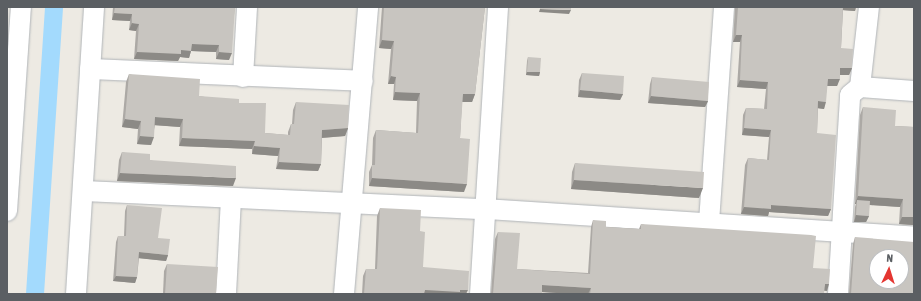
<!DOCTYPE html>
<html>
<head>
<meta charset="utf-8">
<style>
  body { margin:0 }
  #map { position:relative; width:921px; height:301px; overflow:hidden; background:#edeae3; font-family:"Asap Condensed",sans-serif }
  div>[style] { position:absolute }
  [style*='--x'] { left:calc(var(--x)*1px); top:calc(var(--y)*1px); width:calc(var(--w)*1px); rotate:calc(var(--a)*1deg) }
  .canal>* { height:18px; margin:-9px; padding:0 9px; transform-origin:9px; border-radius:9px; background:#a3dafd }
  .roads { filter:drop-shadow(0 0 1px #b0b4b8) drop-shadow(0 0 1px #b0b4b8) }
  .minor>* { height:20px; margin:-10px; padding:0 10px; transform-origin:10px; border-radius:10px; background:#fff }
  .wall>* { inset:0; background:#aca9a5 }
  .shaded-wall>* { inset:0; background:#8c8a86 }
  .building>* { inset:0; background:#c8c5c0 }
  span { translate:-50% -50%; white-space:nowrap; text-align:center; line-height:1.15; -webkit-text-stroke:3px #fff; paint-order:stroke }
  .frame { position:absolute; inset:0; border:8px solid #5b5f63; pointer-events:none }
  .north { position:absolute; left:869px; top:249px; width:40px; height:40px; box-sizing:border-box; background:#fff; border:1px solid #bdbfc1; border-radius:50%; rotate:4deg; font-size:11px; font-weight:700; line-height:16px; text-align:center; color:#5b5f63 }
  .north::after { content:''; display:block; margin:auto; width:14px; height:18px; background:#e43631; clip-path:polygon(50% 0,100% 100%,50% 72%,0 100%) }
</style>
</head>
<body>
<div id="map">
  <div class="canal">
    <div style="--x:35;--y:294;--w:288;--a:-86.2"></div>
  </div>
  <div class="roads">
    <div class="minor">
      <div style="--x:90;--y:69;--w:273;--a:2.5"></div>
      <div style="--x:243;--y:77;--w:70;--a:-86.7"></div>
      <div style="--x:860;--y:87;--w:54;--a:4.2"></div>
      <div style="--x:83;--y:191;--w:403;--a:2.6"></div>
      <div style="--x:486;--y:209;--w:429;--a:3.7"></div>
      <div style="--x:7;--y:211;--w:204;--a:-86.1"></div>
      <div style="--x:709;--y:222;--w:216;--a:-86"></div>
      <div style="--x:76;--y:294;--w:288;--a:-86.4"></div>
      <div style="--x:226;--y:294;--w:95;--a:-87"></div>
      <div style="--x:344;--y:294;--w:288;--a:-85.2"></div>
      <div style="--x:480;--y:294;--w:288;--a:-86.4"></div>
      <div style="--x:838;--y:294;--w:199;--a:-86.5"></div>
      <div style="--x:850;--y:95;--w:13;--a:-39"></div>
      <div style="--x:860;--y:87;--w:81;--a:-83.6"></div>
    </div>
  </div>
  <div class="wall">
    <div style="clip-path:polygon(113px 7px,235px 7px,229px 60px,216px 59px,216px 52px,191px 51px,189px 58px,180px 57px,178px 61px,134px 59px,136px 31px,129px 30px,130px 21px,112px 20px)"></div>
    <div style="clip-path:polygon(382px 7px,485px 7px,475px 94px,472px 102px,462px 102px,460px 138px,464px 192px,369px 186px,369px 172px,372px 165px,373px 138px,376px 130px,416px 133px,417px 101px,393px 100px,394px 84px,388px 84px,391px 49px,379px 48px)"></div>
    <div style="clip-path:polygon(735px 7px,856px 7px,855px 11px,843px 10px,841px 48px,852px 68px,849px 75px,840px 75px,837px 86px,827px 86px,824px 109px,818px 108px,817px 133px,831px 209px,828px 216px,769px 212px,768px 216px,741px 214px,745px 165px,748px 158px,767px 160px,769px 137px,742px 135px,743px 115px,746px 108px,764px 109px,766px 89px,737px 87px,740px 42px,733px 42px)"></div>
    <div style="clip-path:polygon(528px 57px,540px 72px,539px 76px,526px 75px,527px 61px)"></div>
    <div style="clip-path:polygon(582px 73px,623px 94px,620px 100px,578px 97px,579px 80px)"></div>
    <div style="clip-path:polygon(129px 74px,199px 96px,239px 103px,265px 133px,288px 135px,288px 132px,291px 124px,292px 124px,293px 110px,296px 102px,348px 128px,345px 136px,322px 138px,321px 164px,318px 171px,276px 169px,278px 156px,252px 154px,252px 149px,179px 146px,180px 127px,155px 125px,151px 145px,137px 144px,138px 129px,122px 127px,126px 82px)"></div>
    <div style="clip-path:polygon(652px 77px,708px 101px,705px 107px,648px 103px,650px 84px)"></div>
    <div style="clip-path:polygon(863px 107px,895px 126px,914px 127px,914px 223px,913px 225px,899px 224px,900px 207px,869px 205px,869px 216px,866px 222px,854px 222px,855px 207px,856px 204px,855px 204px,860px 115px)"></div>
    <div style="clip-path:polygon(122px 152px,150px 160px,233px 186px,117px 181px,119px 160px)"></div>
    <div style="clip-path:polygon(575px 163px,699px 198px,571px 189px,572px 172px)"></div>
    <div style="clip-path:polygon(127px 205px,158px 238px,168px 255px,166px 261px,139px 258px,137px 277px,135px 283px,113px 281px,116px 242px,118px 236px,124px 236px,125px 211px)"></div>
    <div style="clip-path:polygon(380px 208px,420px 231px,423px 267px,466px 294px,362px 294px,363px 276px,366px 269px,375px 269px,377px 216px)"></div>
    <div style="clip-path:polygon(593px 220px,606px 227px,639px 229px,641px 224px,813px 268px,827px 291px,824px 291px,824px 294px,574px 294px,542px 292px,542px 294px,491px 294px,495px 239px,498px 232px,517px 269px,588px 273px,591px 227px)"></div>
    <div style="clip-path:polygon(855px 237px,914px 294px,849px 294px,853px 244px)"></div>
    <div style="clip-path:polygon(167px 264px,216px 294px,163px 294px,164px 271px)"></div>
  </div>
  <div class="shaded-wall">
    <div style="clip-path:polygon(842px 7px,856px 7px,855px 11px,841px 10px)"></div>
    <div style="clip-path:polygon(540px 9px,571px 10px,569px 14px,539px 12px)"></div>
    <div style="clip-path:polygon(114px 13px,132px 14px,130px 21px,112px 20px)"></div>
    <div style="clip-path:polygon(132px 23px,139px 24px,136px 31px,129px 30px)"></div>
    <div style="clip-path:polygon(736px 35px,742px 35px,740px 42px,733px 42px)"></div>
    <div style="clip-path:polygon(382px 40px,394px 41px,391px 49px,379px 48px)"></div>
    <div style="clip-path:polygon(192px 44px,219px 45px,216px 52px,191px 51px,189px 58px,180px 57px,178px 61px,134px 59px,137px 52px,181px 50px)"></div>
    <div style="clip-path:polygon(219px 52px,232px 53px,229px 60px,216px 59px)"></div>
    <div style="clip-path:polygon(840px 68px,852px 68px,849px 75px,838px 75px)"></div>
    <div style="clip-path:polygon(527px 72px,540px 72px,539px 76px,526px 75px)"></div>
    <div style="clip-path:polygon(391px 76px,396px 77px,394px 84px,388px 84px)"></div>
    <div style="clip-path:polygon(828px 79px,840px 79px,837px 86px,825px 86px)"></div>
    <div style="clip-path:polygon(740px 80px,768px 82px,766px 89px,737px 87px)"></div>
    <div style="clip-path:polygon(580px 90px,623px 94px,620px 100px,578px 97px)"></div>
    <div style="clip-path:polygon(395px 92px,420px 93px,417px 101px,393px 100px)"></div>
    <div style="clip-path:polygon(463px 94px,475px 94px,472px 102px,460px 102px)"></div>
    <div style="clip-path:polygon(651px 96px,708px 101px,705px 107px,648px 103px)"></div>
    <div style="clip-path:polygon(818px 101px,826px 102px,824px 109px,816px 108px)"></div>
    <div style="clip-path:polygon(155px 117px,183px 119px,180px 127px,152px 125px)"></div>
    <div style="clip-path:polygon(125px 119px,141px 121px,138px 129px,122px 127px)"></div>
    <div style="clip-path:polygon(348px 128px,345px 136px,320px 138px,322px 130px)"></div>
    <div style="clip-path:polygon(744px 128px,771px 130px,769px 137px,742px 135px)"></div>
    <div style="clip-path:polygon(140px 136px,154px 137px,151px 145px,137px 144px)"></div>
    <div style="clip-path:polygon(182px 138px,255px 141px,252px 149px,179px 146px)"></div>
    <div style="clip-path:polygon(254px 146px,280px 148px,278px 156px,252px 154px)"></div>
    <div style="clip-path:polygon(279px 162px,321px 164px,318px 171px,276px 169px)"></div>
    <div style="clip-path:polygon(120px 173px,236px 178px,233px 186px,117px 181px)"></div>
    <div style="clip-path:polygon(372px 178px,467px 184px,464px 192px,369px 186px)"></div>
    <div style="clip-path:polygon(574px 180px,703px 188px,699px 198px,571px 189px)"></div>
    <div style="clip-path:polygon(858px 196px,903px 199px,900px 207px,857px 204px,857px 200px,856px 204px,855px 204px)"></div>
    <div style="clip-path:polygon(771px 205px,831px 209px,828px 216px,769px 212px,768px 216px,741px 214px,744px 207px)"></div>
    <div style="clip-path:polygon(856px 215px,869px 216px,866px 222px,854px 222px)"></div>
    <div style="clip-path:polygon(902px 217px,914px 217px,914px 223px,913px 225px,899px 224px)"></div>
    <div style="clip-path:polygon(139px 252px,168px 255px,166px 261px,137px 258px)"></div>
    <div style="clip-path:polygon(116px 276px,137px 277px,135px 283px,113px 281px)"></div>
    <div style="clip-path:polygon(825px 284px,829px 284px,827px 291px,823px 290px)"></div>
    <div style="clip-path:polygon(542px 285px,591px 288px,588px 294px,574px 294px,540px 292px)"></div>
    <div style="clip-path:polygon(425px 290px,468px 290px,466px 294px,423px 294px)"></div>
  </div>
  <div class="building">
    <div style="clip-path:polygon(115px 7px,235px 7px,232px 53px,219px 52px,219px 45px,192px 44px,191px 51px,181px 50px,181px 54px,137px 52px,139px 24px,132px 23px,132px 14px,114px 13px)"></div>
    <div style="clip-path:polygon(384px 7px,485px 7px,475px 94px,463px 94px,460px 138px,470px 139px,467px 184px,372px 178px,372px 165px,375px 165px,376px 130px,418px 133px,420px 93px,395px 92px,396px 77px,391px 76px,394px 41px,382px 40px)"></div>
    <div style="clip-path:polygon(540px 7px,571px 7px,571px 10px,540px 9px)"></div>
    <div style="clip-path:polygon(738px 7px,843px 7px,841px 48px,853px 49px,852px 68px,840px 68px,840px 79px,828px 79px,826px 102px,818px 101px,817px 133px,836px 135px,831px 209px,771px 205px,771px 209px,744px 207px,748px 158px,769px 160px,771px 130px,744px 128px,746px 108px,767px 109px,768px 82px,740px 80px,742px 35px,736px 35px)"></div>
    <div style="clip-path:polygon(528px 57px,541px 58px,540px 72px,527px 72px)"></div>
    <div style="clip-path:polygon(582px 73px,624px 76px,623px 94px,580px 90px)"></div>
    <div style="clip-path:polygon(129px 74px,200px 79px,199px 96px,239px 99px,239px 103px,266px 103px,265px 133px,290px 135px,291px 124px,294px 124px,296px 102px,349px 105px,348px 128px,322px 130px,321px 164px,279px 162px,280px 148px,254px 146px,255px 141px,182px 138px,183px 119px,155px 117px,154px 137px,140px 136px,141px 121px,125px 119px)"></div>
    <div style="clip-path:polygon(652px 77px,709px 82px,708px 101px,651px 96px)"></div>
    <div style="clip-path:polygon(863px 107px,896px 110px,895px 126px,914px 127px,914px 217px,902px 217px,903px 199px,858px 196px)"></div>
    <div style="clip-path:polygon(122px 152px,150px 154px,150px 160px,236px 166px,236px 178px,120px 173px)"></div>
    <div style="clip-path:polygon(575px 163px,704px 172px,703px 188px,574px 180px)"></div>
    <div style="clip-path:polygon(857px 200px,870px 201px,869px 216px,856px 215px)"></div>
    <div style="clip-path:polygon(127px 205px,162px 208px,158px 238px,170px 239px,168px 255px,139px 252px,137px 277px,116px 276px,118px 236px,126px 236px)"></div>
    <div style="clip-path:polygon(380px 208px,421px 210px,420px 231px,425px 232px,423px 267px,469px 271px,468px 290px,460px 290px,460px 292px,425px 290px,424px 294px,364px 294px,366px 269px,377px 269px)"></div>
    <div style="clip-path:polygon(593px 220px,606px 221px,606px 227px,641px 229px,641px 224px,811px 235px,816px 236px,813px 268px,830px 269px,829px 284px,825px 284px,824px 294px,590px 294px,591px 288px,542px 285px,542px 294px,493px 294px,498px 232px,520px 233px,517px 269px,590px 274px)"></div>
    <div style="clip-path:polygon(evenodd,855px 237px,914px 242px,914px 294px,851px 294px,855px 237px,877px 257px,901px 257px,901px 281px,877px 281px,877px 257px)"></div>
    <div style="clip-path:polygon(167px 264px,218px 267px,216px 294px,153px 294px,153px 293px,165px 294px)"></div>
  </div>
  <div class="frame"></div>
  <div class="north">N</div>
</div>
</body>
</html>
